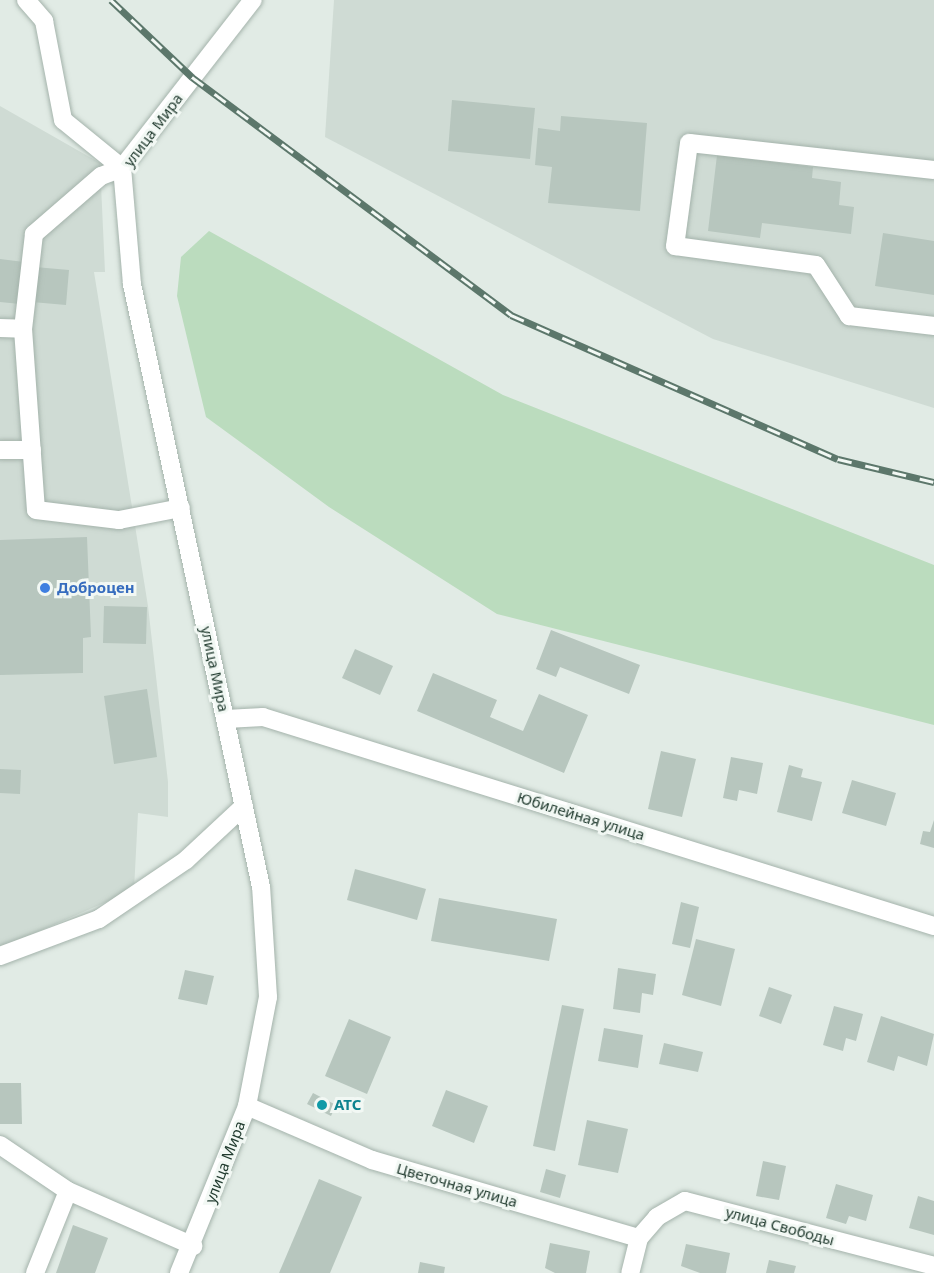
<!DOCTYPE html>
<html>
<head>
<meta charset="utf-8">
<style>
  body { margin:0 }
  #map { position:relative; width:934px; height:1273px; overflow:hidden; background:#e1ebe5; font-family:"Noto Sans",sans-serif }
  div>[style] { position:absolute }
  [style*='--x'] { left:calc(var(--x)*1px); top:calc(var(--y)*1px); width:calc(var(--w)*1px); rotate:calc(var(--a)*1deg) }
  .built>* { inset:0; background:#cfdbd4 }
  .green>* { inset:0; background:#bbdcbe }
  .building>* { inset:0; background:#b7c6be }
  .roads { filter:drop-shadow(0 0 2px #a4b3ab) drop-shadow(0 0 2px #a4b3ab) }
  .minor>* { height:18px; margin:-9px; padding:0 9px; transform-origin:9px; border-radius:9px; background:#fff }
  .rail>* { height:7px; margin-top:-3.5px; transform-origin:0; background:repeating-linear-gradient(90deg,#f2f8f4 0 14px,#5c776b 0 28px); box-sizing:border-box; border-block:2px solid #5c776b }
  .dots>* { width:16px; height:16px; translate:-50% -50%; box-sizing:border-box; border:3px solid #f2f8f4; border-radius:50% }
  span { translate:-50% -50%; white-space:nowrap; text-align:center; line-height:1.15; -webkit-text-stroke:6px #f2f8f4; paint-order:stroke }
  .street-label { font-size:15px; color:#223c30 }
  .shop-label { font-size:15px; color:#366cbe; font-weight:700 }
  .left { translate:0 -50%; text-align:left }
  .culture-label { font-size:15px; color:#0d838f; font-weight:700 }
</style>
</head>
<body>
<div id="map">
  <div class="built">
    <div style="clip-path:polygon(334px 0,934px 0,934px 408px,713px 339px,325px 137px)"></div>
    <div style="clip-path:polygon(0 106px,100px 163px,105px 272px,94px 272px,148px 606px,168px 782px,168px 817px,138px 813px,134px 890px,0 948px)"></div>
  </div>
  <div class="green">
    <div style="clip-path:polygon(209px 231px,503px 395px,934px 565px,934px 725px,497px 614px,329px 507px,206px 417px,177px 296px,181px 257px)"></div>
  </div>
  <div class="building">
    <div style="clip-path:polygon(452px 100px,535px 108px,530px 159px,448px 151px)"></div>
    <div style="clip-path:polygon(561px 116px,647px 123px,640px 211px,548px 203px,552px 167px,535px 165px,538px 128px,560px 131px)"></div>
    <div style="clip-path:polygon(717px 155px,813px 167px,812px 178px,841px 182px,839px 205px,854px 207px,851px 234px,762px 223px,760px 238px,708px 231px)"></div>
    <div style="clip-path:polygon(883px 233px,934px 241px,934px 295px,875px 286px)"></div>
    <div style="clip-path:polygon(0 259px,24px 262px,20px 304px,0 302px)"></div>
    <div style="clip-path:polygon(35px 267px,69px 270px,66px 305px,32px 302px)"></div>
    <div style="clip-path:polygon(87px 537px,91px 637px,83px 638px,83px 673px,0 675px,0 540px)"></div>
    <div style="clip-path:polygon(104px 606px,147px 607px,146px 644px,103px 643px)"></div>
    <div style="clip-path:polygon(551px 630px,640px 665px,629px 694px,560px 667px,556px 677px,536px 669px)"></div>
    <div style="clip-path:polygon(355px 649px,393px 666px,380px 695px,342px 678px)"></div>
    <div style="clip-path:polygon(433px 673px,497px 700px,490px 717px,523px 731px,539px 694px,588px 715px,564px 773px,417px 711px)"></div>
    <div style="clip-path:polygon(147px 689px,157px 757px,114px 764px,104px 696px)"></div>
    <div style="clip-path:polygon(661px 751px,696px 759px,682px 817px,648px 809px)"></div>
    <div style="clip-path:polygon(731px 757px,763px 763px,757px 794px,739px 790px,737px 801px,723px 798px)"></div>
    <div style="clip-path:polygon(789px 765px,803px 769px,801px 777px,822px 782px,812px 821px,777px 812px)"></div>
    <div style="clip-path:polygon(0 769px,21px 770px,20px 794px,0 793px)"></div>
    <div style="clip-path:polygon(852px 780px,896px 793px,886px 826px,842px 813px)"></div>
    <div style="clip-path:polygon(934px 820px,934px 848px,920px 844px,923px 831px,930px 832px)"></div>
    <div style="clip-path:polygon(355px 869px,426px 889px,417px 920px,347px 900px)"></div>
    <div style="clip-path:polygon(439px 898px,557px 919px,549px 961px,431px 941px)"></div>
    <div style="clip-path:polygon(681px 902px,699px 907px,690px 948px,672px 944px)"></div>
    <div style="clip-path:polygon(696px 939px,735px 949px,721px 1006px,682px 995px)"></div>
    <div style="clip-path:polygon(618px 968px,656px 974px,653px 995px,642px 993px,640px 1013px,613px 1009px)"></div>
    <div style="clip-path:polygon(185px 970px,214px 976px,207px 1005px,178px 999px)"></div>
    <div style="clip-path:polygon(769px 987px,792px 995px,781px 1024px,759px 1016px)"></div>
    <div style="clip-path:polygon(562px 1005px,584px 1009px,555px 1151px,533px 1146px)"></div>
    <div style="clip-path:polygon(834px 1006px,863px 1014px,856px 1041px,846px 1038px,843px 1051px,823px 1045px)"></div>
    <div style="clip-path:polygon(881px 1016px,934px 1034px,927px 1066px,898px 1056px,894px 1071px,867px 1062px)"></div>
    <div style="clip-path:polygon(349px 1019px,391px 1037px,367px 1094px,325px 1076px)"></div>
    <div style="clip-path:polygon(604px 1028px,643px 1035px,638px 1068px,598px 1061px)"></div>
    <div style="clip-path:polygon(664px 1043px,703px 1052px,698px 1072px,659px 1064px)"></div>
    <div style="clip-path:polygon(0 1083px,21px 1083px,22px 1124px,0 1124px)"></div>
    <div style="clip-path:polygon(446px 1090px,488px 1106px,474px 1143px,432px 1126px)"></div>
    <div style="clip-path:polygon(313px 1093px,336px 1105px,331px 1116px,307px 1104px)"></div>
    <div style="clip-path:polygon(587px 1120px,628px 1129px,618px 1173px,578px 1165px)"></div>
    <div style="clip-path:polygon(763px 1161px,786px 1166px,779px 1200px,756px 1196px)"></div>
    <div style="clip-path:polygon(546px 1169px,566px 1175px,560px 1198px,540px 1192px)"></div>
    <div style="clip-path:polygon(319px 1179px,362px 1197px,330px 1273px,279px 1273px)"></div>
    <div style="clip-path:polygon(836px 1184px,873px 1195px,866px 1221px,849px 1216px,846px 1224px,826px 1218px)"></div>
    <div style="clip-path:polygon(918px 1196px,934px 1201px,934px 1235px,909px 1228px)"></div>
    <div style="clip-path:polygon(73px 1225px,108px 1238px,95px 1273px,56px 1273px)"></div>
    <div style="clip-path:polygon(550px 1243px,590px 1251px,586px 1273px,555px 1273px,545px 1268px)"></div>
    <div style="clip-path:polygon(686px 1244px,730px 1253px,726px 1273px,700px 1273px,681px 1266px)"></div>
    <div style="clip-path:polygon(769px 1260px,796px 1266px,794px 1273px,766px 1273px)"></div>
    <div style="clip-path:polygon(420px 1262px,445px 1267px,444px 1273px,418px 1273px)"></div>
  </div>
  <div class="roads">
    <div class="minor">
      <div style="--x:26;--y:0;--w:28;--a:49"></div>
      <div style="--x:44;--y:21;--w:101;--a:79.1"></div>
      <div style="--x:63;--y:120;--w:76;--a:39.1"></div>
      <div style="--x:122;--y:168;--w:22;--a:159"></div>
      <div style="--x:101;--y:176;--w:89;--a:139.1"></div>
      <div style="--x:34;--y:234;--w:96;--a:96.6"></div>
      <div style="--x:23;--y:329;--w:181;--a:85.9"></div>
      <div style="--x:36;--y:510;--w:84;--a:6.9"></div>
      <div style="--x:119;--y:520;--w:63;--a:-11"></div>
      <div style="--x:934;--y:170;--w:246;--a:-173.7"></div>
      <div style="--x:689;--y:143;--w:104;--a:97.7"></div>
      <div style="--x:675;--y:246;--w:142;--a:7.7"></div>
      <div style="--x:816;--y:265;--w:61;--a:57.1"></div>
      <div style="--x:849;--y:316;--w:86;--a:6.7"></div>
      <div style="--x:0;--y:328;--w:23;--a:2"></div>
      <div style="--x:0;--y:450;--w:32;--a:0"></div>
      <div style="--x:226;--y:719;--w:37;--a:-3"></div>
      <div style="--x:263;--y:717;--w:703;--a:17.3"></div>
      <div style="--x:0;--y:956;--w:106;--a:-20.5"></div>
      <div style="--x:99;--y:919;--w:105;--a:-34.1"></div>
      <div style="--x:186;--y:860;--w:79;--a:-43"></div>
      <div style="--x:247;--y:1106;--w:136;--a:23.4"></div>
      <div style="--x:372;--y:1160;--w:278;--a:16.3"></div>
      <div style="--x:639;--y:1238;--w:36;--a:104"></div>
      <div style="--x:0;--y:1145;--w:82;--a:34.1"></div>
      <div style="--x:68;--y:1191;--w:137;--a:23.7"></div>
      <div style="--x:639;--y:1238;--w:28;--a:-49"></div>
      <div style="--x:657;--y:1217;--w:32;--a:-30"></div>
      <div style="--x:685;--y:1201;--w:257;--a:14.6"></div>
      <div style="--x:35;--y:1273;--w:88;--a:-68.1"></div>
      <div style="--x:179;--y:1273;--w:180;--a:-67.8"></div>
      <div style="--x:247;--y:1106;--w:111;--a:-79.1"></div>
      <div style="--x:268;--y:997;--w:110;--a:-93.6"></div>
      <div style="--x:261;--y:887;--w:617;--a:-102.08"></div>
      <div style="--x:132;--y:284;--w:116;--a:-94.9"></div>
      <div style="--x:122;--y:168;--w:213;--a:-52.1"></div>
    </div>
  </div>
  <div class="rail">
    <div style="--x:111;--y:0;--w:112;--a:43.5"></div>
    <div style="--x:192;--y:77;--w:398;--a:36.7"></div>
    <div style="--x:511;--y:315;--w:357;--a:23.8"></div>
    <div style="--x:838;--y:459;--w:99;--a:13.5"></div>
  </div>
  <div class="dots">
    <div style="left:45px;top:588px;background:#3f7fe0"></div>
    <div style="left:322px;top:1105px;background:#0f9aa8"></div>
  </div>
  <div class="street-label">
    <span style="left:153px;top:130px;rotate:-53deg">улица Мира</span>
    <span style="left:215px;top:669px;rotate:78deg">улица Мира</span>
    <span style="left:581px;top:816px;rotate:17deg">Юбилейная улица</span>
    <span style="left:225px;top:1162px;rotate:-69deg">улица Мира</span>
    <span style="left:457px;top:1185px;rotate:16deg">Цветочная улица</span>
    <span style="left:780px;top:1226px;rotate:15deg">улица Свободы</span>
  </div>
  <div class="shop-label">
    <span class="left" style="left:57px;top:588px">Доброцен</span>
  </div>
  <div class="culture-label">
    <span class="left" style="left:334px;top:1105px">АТС</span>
  </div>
</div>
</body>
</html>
